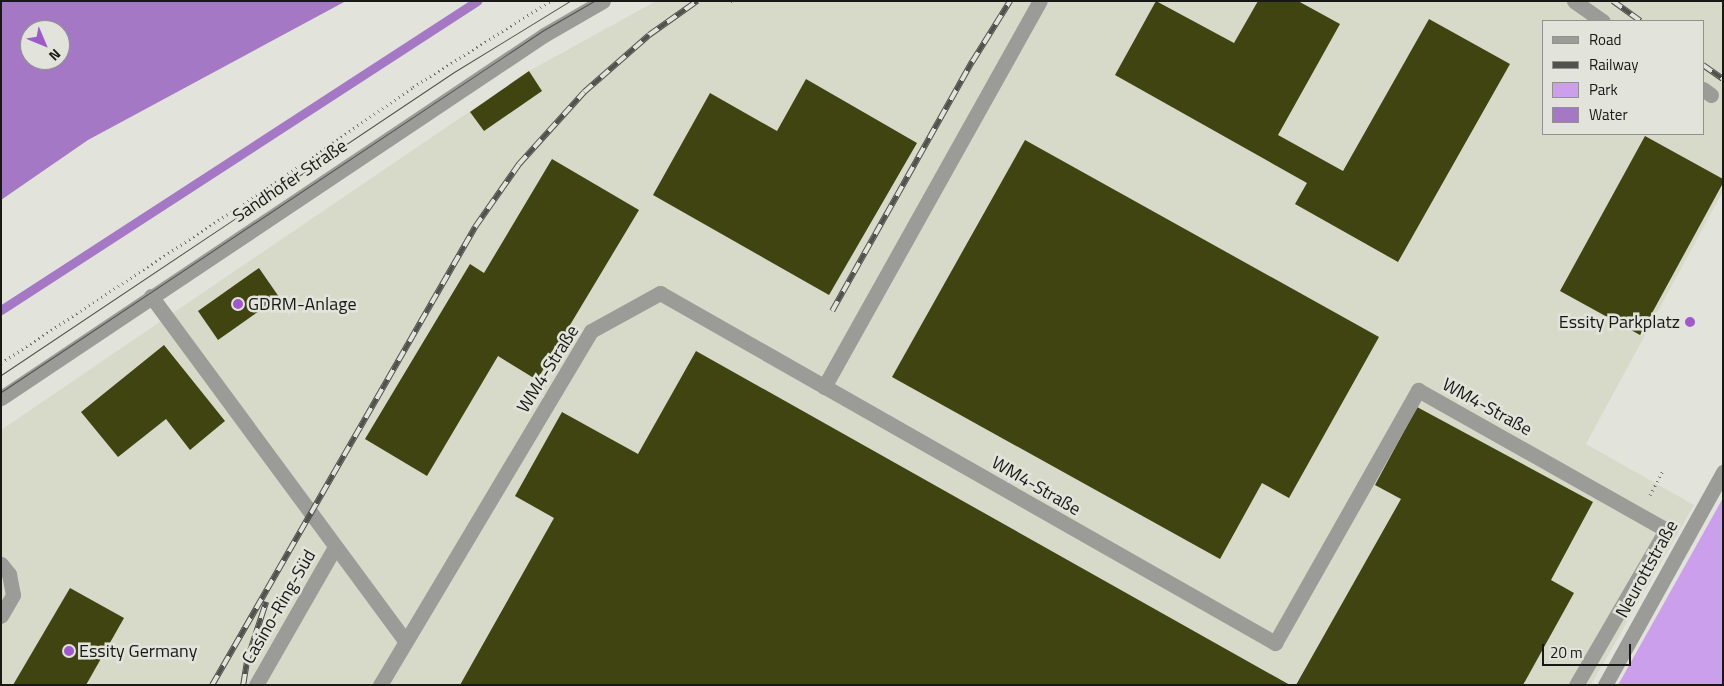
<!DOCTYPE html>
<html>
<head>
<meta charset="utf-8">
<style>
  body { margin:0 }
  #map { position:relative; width:1724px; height:686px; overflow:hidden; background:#e2e4db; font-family:"Titillium Web",sans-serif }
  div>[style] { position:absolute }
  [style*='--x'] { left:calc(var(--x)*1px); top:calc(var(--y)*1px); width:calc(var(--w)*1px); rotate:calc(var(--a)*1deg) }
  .built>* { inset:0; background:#d7dac9 }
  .green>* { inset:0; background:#cc9fec }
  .water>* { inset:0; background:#a578c5 }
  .stream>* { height:9px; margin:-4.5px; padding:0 4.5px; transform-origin:4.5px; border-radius:4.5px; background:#a578c5 }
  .building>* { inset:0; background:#3f4410 }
  .path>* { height:3px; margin-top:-1.5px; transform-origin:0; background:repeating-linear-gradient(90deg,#73746e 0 1px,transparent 0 5px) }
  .minor>* { height:15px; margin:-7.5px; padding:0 7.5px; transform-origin:7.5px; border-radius:7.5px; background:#9b9c98 }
  .tram>* { height:1px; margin:-0.5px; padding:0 0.5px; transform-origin:0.5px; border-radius:0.5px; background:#51524d }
  .rail>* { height:5.5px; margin-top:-2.75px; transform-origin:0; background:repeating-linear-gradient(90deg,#e2e4db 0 11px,#51524d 0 22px); box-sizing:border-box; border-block:1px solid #51524d }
  .dots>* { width:14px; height:14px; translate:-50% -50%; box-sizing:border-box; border:2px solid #e2e4db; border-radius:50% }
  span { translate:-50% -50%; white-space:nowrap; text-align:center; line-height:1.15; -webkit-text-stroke:5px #e2e4db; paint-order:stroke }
  .street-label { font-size:18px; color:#181815 }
  .poi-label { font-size:18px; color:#181815 }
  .left { translate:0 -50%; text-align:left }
  .right { translate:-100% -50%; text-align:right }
  .frame { position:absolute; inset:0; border:2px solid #181815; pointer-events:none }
  .legend { position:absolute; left:1542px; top:20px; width:162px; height:115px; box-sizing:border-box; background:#e2e4db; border:1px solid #91928c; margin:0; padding:6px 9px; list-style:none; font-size:15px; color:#181815 }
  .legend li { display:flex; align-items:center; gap:10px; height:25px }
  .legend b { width:25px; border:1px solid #91928c }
  .north { position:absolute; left:20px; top:20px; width:50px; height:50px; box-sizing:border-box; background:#e2e4db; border:1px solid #91928c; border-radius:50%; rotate:135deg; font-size:14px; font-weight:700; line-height:20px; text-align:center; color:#181815 }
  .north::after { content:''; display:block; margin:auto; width:18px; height:22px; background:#a059cd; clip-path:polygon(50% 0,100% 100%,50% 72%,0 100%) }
  .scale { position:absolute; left:1542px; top:644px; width:89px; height:22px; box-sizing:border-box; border:2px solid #181815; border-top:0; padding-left:6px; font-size:15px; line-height:18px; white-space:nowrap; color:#181815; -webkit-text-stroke:4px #e2e4db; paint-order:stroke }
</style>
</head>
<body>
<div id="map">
  <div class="built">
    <div style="clip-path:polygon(evenodd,656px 1px,1723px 1px,1723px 191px,1586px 444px,1694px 505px,1591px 685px,1px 685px,1px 430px,529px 71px,656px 1px,1543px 21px,1703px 21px,1703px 134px,1543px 134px,1543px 21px)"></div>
  </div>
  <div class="green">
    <div style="clip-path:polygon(1723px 498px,1723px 685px,1618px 685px)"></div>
  </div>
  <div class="water">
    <div style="clip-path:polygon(evenodd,1px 1px,346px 1px,88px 140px,1px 200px,1px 1px,30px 30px,60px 30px,60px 60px,30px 60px,30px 30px)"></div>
  </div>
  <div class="stream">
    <div style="--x:1;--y:310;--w:568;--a:-32.99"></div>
  </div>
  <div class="building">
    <div style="clip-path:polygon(1156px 1px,1234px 43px,1258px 1px,1298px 1px,1340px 24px,1278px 135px,1343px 171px,1429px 19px,1510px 64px,1398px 262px,1295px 204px,1307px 183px,1115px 75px)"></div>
    <div style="clip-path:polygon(529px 71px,542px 91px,484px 131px,470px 112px)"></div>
    <div style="clip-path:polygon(806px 79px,917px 143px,829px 295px,653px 195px,710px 93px,777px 131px)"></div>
    <div style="clip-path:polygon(1645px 136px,1723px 179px,1723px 183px,1640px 335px,1560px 291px)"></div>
    <div style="clip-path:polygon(1025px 140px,1379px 337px,1289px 498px,1262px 483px,1220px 559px,892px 377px)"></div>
    <div style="clip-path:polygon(552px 159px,639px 210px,537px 380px,498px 356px,427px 476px,365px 439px,470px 264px,484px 273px)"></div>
    <div style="clip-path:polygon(259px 268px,279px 297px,218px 340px,198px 311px)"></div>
    <div style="clip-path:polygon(164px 345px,225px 421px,190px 450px,166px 419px,118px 457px,81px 412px)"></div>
    <div style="clip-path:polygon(696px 351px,1290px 685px,460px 685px,554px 518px,515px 496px,562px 412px,638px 454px)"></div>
    <div style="clip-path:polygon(1417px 407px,1593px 502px,1551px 580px,1574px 593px,1523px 685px,1296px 685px,1401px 499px,1375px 485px)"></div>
    <div style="clip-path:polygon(70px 588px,124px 618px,86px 685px,13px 685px)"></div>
  </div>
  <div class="path">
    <div style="--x:731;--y:2;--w:1;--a:-45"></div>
    <div style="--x:1;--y:363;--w:313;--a:-33.3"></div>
    <div style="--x:263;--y:191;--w:183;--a:-34.7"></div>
    <div style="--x:413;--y:87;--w:162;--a:-32.1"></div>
    <div style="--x:1650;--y:495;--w:27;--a:-62"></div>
  </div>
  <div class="minor">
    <div style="--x:1574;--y:1;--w:35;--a:35"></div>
    <div style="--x:1703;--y:89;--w:10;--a:37"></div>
    <div style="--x:151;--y:296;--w:428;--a:53.6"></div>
    <div style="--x:824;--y:387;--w:442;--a:-60.8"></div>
    <div style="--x:1;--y:398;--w:653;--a:-33.76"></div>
    <div style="--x:544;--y:35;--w:68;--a:-30"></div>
    <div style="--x:1;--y:564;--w:13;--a:51"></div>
    <div style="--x:9;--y:574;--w:21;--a:79"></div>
    <div style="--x:13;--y:595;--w:24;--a:120"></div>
    <div style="--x:256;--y:685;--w:159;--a:-60.2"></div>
    <div style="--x:380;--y:685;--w:412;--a:-59.2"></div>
    <div style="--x:591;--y:331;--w:79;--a:-28.8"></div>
    <div style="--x:660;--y:293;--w:708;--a:29.64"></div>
    <div style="--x:1275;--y:643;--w:291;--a:-60.5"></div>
    <div style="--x:1418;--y:390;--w:285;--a:29.4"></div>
    <div style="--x:1666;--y:530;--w:179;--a:120.1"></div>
    <div style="--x:1605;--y:685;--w:244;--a:-61"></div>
  </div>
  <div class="tram">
    <div style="--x:1;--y:375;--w:545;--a:-33.78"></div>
    <div style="--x:454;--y:72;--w:136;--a:-31.5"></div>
    <div style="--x:1;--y:392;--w:650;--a:-33.71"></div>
    <div style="--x:542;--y:31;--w:60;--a:-30"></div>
  </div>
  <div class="rail">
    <div style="--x:1613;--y:1;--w:34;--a:36"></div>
    <div style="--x:1703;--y:65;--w:24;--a:35"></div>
    <div style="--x:832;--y:311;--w:286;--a:-60.7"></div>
    <div style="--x:972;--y:62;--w:72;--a:-58.1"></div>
    <div style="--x:212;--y:685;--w:528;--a:-60.13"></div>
    <div style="--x:475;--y:227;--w:77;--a:-55.1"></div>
    <div style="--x:519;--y:164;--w:97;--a:-47.9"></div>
    <div style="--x:584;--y:92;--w:86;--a:-41.2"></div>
    <div style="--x:649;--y:35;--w:59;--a:-35.3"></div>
    <div style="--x:243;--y:685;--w:25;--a:-81"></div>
    <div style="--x:247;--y:660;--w:61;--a:-71.9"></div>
  </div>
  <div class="dots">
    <div style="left:238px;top:304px;background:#a059cd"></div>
    <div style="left:1690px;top:322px;background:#a059cd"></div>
    <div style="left:69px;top:651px;background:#a059cd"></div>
  </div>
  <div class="street-label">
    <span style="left:290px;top:181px;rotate:-34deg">Sandhofer Straße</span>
    <span style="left:548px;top:369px;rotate:-58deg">WM4-Straße</span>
    <span style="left:1487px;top:407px;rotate:29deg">WM4-Straße</span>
    <span style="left:1036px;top:486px;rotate:30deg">WM4-Straße</span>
    <span style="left:1647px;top:569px;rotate:-61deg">Neurottstraße</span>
    <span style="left:279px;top:607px;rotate:-60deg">Casino-Ring-Süd</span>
  </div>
  <div class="poi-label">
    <span class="left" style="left:248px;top:304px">GDRM-Anlage</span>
    <span class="right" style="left:1680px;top:322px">Essity Parkplatz</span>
    <span class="left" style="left:79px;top:651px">Essity Germany</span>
  </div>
  <div class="frame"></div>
  <ul class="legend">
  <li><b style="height:6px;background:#9b9c98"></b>Road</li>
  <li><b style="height:6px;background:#51524d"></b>Railway</li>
  <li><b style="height:14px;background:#cc9fec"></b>Park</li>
  <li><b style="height:14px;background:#a578c5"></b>Water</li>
  </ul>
  <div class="north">N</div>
  <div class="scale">20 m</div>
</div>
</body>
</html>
